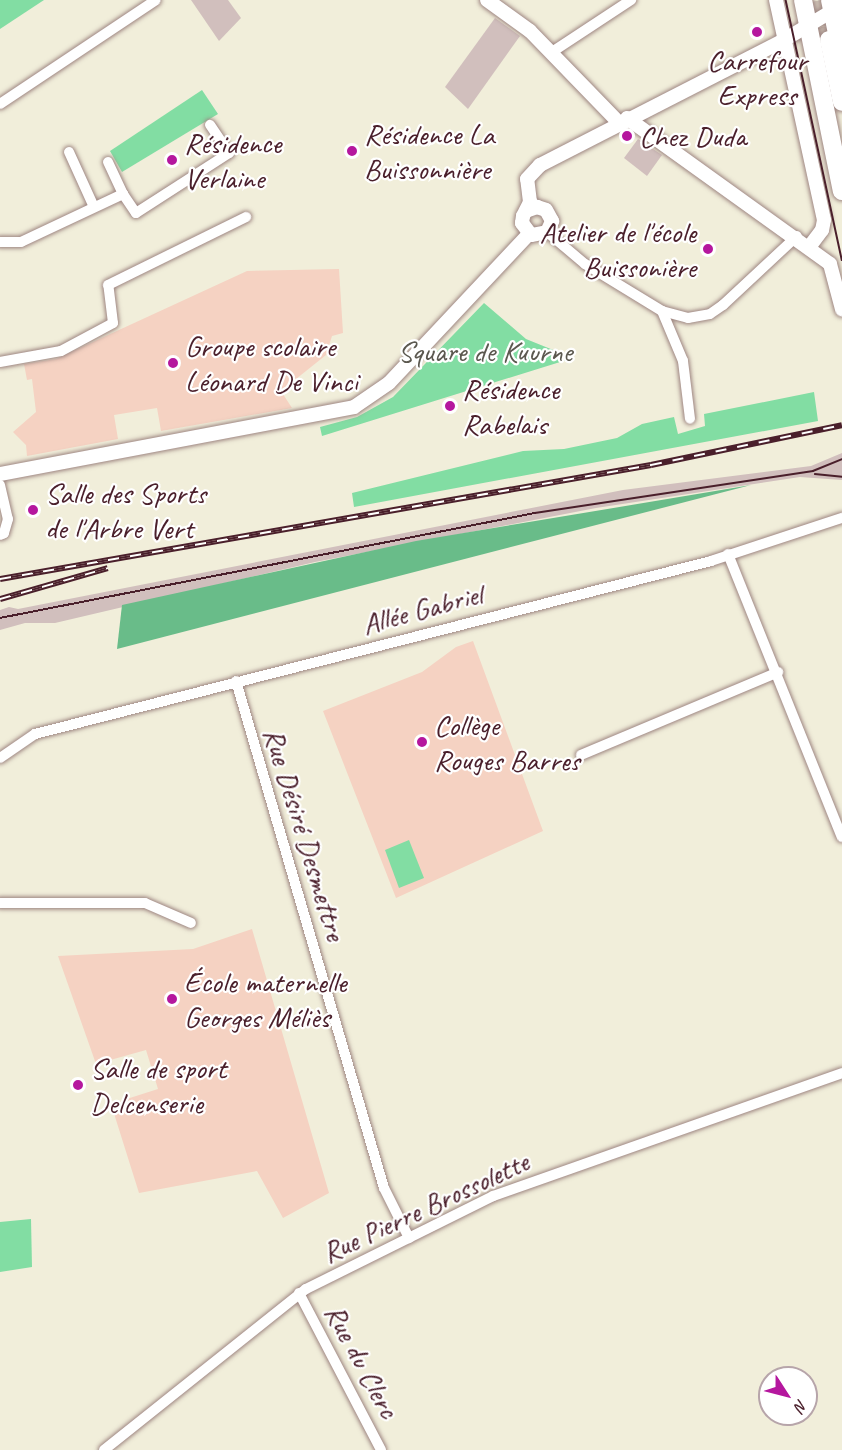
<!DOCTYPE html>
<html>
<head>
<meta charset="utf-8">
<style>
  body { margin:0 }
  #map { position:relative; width:842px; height:1450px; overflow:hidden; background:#f1eeda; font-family:Caveat,sans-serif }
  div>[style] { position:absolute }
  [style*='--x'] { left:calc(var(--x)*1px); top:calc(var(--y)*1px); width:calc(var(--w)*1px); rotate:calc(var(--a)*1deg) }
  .built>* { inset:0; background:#f5d2c2 }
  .industrial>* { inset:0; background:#d1bfbd }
  .green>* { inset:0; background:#82dda3 }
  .forest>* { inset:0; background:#69bc89 }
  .primary-tunnel>* { height:18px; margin-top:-9px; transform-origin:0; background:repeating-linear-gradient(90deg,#d0c5b7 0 18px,transparent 0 27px) }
  .roads { filter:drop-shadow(0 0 2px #9e8682) drop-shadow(0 0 2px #9e8682) }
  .minor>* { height:10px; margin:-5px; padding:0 5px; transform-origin:5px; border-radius:5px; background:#fff }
  .tertiary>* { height:14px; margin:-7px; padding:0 7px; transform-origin:7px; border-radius:7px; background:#fff }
  .primary>* { height:18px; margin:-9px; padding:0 9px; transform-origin:9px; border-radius:9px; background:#fff }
  .tram>* { height:1.5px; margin:-0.75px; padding:0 0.75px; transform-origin:0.75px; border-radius:0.75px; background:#4a1f2b }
  .rail>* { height:6px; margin-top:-3px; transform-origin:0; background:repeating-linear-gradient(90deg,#fff 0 11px,#4a1f2b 0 22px); box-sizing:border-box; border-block:2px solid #4a1f2b }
  .dots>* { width:16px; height:16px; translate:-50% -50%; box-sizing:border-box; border:3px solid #fff; border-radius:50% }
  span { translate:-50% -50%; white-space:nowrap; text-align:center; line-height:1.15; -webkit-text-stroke:4.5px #fff; paint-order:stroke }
  .poi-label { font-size:30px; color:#4a1f2b }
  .left { translate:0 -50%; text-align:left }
  .right { translate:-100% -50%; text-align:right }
  .park-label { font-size:30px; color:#5b584f }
  .street-label { font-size:30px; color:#4a1f2b }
  .north { position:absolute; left:758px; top:1366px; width:60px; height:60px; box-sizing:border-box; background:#fff; border:2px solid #b7a5aa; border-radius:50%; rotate:126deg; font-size:16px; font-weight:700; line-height:24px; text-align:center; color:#4a1f2b }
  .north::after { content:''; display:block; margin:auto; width:21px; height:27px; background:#b5179e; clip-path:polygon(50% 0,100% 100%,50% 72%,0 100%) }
</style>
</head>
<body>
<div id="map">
  <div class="built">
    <div style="clip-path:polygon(339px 269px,343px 333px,332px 336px,326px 355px,281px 391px,292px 408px,161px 431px,157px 408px,114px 415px,118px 439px,27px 456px,26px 445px,13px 432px,36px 412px,32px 379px,27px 380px,24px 364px,56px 359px,247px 271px)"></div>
    <div style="clip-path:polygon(473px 641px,543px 831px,396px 898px,323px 711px,422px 672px,456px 647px)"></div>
    <div style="clip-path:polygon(252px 929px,329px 1193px,283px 1218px,257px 1171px,139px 1193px,111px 1104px,158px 1089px,146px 1050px,96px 1064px,58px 956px,193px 949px)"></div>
  </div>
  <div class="industrial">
    <div style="clip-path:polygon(191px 0,228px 0,241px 18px,219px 41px)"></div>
    <div style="clip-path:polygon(495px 18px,520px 36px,468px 109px,445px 87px)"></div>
    <div style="clip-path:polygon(638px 139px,662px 155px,647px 176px,624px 158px)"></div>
    <div style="clip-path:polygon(842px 453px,842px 480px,800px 477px,596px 508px,315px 562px,55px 623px,25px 623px,0 630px,0 610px,9px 607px,18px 609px,623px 490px,811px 466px)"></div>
  </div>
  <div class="green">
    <div style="clip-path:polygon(0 0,44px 0,0 29px)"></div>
    <div style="clip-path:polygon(202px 90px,218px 114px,122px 172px,110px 151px)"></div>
    <div style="clip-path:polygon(484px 303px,526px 339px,573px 358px,322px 436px,320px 427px,357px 417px,393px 397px)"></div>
    <div style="clip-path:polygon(814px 392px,818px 421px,354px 507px,352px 493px,523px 451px,564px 449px,617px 438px,642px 424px,674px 417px,678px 434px,705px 426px,704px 414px)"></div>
    <div style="clip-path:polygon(409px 840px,424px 878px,399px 888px,385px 850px)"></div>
    <div style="clip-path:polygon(31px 1219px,32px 1267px,0 1272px,0 1222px)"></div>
  </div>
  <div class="forest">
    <div style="clip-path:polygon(751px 485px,117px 649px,122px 605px,416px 541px)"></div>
  </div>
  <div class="primary-tunnel">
    <div style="--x:821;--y:0;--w:41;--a:78.7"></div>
  </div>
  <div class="roads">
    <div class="minor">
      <div style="--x:552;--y:52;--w:95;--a:-33.4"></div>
      <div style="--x:0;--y:104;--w:187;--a:-33.7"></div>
      <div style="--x:69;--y:152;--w:60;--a:65.6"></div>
      <div style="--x:108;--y:162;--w:35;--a:65"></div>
      <div style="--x:547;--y:232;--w:50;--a:40.1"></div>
      <div style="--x:585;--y:264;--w:90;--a:31.4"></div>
      <div style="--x:662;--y:311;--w:27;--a:15"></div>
      <div style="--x:688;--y:318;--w:22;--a:-10"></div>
      <div style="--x:710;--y:314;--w:16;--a:-35"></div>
      <div style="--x:723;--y:305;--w:101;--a:-43"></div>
      <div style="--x:0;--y:242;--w:21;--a:0"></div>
      <div style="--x:21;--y:242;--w:113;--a:-25.2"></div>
      <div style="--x:123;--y:194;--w:23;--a:56"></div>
      <div style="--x:136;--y:213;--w:111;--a:-32.8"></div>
      <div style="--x:229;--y:153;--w:34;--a:-124"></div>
      <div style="--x:662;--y:311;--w:54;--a:67.2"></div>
      <div style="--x:683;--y:361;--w:58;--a:83.1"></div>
      <div style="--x:0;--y:362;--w:62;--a:-10.2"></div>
      <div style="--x:61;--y:351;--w:59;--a:-28.3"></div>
      <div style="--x:113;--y:323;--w:38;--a:-97"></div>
      <div style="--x:108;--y:285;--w:154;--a:-26.2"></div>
      <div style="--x:0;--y:485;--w:35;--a:77"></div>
      <div style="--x:8;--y:519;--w:15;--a:106"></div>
      <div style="--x:4;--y:533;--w:4;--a:153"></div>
      <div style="--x:728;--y:554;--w:305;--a:68.1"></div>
      <div style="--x:236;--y:681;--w:528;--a:73.73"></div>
      <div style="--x:384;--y:1188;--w:56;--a:63.4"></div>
      <div style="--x:581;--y:755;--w:214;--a:-22.8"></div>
      <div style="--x:0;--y:758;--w:42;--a:-34.4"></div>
      <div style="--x:35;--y:734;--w:698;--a:-14.35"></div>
      <div style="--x:711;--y:561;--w:138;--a:-18.2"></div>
      <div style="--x:0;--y:903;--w:145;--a:0"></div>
      <div style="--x:145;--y:903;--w:50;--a:23.5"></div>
      <div style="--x:299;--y:1293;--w:177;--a:62.4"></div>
      <div style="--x:104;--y:1450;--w:258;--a:-38.6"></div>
      <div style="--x:306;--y:1289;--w:209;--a:-26.4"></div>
      <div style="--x:493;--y:1196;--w:370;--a:-19.4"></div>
    </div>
    <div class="tertiary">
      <div style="--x:487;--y:0;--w:53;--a:35.8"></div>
      <div style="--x:530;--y:31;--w:128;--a:45.9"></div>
      <div style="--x:776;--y:0;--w:225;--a:77.7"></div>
      <div style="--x:824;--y:220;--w:10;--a:101"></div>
      <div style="--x:822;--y:230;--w:21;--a:127"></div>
      <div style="--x:627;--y:118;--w:250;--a:35.7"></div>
      <div style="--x:830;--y:264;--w:47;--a:75.1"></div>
      <div style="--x:526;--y:211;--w:12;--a:-20"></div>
      <div style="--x:537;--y:207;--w:9;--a:18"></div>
      <div style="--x:546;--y:210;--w:13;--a:61"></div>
      <div style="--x:552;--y:221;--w:12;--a:114"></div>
      <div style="--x:547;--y:232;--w:16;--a:169"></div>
      <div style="--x:531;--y:235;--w:15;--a:-127"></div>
      <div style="--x:522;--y:223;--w:7;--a:-82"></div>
      <div style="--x:523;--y:216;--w:16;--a:-63"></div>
      <div style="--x:530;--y:202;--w:23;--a:-97"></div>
      <div style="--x:527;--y:179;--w:19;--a:-47"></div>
      <div style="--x:540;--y:165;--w:274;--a:-27.1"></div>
      <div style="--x:784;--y:40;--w:68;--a:-31.1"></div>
      <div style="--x:0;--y:474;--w:360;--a:-10.7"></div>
      <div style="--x:354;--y:407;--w:42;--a:-34.4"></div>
      <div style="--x:389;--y:383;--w:204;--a:-46.8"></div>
    </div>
    <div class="primary">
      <div style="--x:803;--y:0;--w:195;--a:78.5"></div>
      <div style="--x:830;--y:0;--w:53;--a:78.1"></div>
      <div style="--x:829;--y:40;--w:63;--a:78.2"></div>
    </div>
  </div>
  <div class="tram">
    <div style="--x:786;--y:0;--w:266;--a:77.8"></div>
    <div style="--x:815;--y:474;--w:27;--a:6"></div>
    <div style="--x:0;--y:618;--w:545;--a:-11.1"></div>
    <div style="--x:535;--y:513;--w:281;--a:-8.6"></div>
    <div style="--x:813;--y:471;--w:31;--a:-22"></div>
  </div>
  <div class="rail">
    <div style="--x:0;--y:579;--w:661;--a:-9.93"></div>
    <div style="--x:651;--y:465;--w:195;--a:-11.8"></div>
    <div style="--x:0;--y:599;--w:112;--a:-16"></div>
  </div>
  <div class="dots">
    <div style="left:757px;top:32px;background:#b5179e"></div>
    <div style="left:627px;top:136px;background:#b5179e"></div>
    <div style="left:352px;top:151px;background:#b5179e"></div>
    <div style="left:172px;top:160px;background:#b5179e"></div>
    <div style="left:708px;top:249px;background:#b5179e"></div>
    <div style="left:173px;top:363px;background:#b5179e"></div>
    <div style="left:450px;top:406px;background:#b5179e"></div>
    <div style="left:33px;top:510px;background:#b5179e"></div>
    <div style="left:422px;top:742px;background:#b5179e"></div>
    <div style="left:172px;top:999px;background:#b5179e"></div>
    <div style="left:78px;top:1085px;background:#b5179e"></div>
  </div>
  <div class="poi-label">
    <span style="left:757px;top:77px">Carrefour<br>Express</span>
    <span class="left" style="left:364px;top:151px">Résidence La<br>Buissonnière</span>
    <span class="left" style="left:639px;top:136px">Chez Duda</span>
    <span class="left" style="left:184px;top:160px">Résidence<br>Verlaine</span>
    <span class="right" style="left:696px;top:249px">Atelier de l'école<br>Buissonière</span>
    <span class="left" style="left:185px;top:363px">Groupe scolaire<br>Léonard De Vinci</span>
    <span class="left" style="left:462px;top:406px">Résidence<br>Rabelais</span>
    <span class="left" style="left:45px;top:510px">Salle des Sports<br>de l'Arbre Vert</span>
    <span class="left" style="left:434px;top:742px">Collège<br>Rouges Barres</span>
    <span class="left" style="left:184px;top:999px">École maternelle<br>Georges Méliès</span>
    <span class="left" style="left:90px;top:1085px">Salle de sport<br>Delcenserie</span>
  </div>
  <div class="park-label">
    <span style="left:485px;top:351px">Square de Kuurne</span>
  </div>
  <div class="street-label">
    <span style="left:422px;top:609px;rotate:-15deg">Allée Gabriel</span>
    <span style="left:305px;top:834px;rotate:73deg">Rue Désiré Desmettre</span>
    <span style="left:425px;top:1207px;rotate:-25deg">Rue Pierre Brossolette</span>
    <span style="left:362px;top:1361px;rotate:62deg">Rue du Clerc</span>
  </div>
  <div class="north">N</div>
</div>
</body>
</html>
